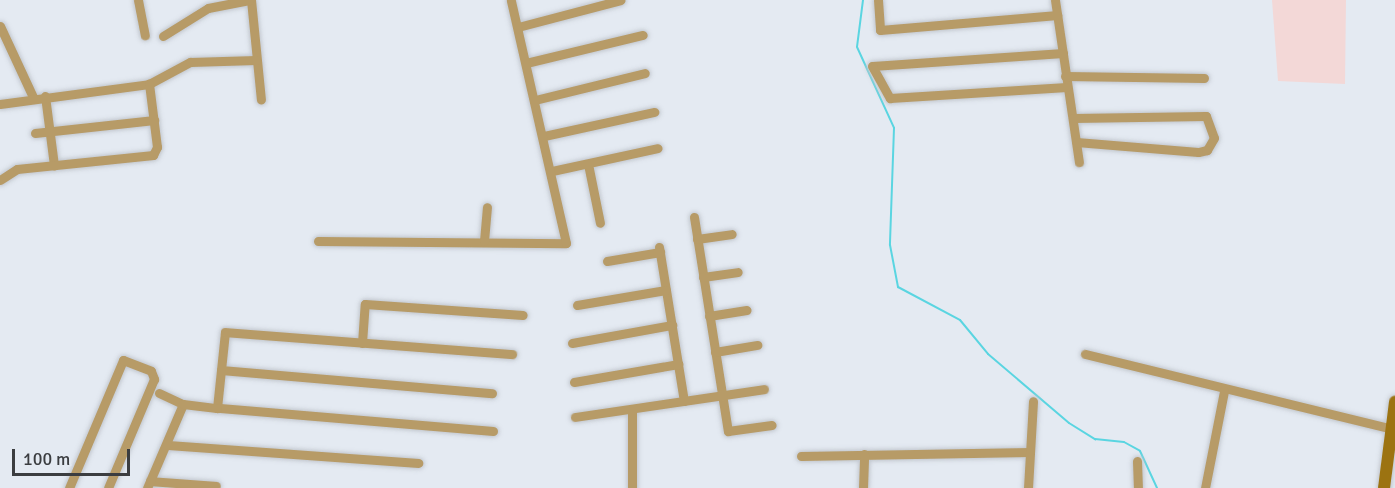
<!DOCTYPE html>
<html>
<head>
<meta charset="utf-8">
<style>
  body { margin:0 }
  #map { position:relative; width:1395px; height:488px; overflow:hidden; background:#e4eaf2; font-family:Signika,sans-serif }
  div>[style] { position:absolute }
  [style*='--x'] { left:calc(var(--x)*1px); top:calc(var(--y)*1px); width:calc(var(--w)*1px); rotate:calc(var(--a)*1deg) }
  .industrial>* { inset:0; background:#f3d8d7 }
  .stream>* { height:2px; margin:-1px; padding:0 1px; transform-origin:1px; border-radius:1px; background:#5ad5e1 }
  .roads { filter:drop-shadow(0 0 2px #c2c7ce) drop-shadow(0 0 2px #c2c7ce) }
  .street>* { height:9px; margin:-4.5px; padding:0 4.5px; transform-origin:4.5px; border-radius:4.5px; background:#b79b67 }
  .secondary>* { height:12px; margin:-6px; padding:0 6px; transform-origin:6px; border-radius:6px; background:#9c7311 }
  span { translate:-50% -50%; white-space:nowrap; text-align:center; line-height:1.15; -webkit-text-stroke:6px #e4eaf2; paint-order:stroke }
  .scale { position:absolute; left:12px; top:449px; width:118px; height:27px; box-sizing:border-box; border:3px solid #3b3d40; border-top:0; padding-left:8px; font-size:18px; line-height:21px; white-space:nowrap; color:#3b3d40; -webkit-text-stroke:4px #e4eaf2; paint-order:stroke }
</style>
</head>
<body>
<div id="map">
  <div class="industrial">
    <div style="clip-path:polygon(1272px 0,1346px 0,1345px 84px,1278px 81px)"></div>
  </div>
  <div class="stream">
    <div style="--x:863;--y:0;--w:47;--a:97.3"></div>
    <div style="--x:857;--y:47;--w:89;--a:65.4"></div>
    <div style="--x:894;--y:128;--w:117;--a:92"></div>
    <div style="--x:890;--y:245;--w:43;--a:79.2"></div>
    <div style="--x:898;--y:287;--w:70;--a:28"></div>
    <div style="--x:960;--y:320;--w:44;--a:50.5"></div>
    <div style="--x:988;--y:354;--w:106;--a:40.4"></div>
    <div style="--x:1069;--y:423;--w:31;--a:32"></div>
    <div style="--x:1095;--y:439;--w:29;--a:6"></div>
    <div style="--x:1124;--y:442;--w:18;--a:29"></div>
    <div style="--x:1140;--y:451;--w:41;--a:65.3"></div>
  </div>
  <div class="roads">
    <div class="street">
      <div style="--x:138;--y:0;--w:36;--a:79"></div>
      <div style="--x:251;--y:0;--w:100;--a:84.3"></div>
      <div style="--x:878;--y:0;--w:30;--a:86"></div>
      <div style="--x:880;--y:30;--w:178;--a:-4.8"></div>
      <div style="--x:1055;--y:0;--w:164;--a:81.6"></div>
      <div style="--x:0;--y:26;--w:78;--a:65.1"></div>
      <div style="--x:518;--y:27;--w:106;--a:-14.7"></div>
      <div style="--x:163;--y:36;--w:53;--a:-31.9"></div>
      <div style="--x:208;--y:8;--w:42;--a:-11"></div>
      <div style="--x:1063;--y:53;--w:191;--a:176.1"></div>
      <div style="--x:872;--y:66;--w:37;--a:61"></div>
      <div style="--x:890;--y:98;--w:177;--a:-3.6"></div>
      <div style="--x:526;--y:63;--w:120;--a:-13.5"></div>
      <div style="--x:1065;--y:76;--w:139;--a:0.8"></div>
      <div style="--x:45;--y:96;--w:70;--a:82.6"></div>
      <div style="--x:535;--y:100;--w:113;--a:-13.8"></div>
      <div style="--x:0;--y:104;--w:150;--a:-7.6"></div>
      <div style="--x:149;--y:84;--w:47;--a:-28.2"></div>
      <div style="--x:190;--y:62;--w:66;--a:-1.7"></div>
      <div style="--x:1073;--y:118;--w:133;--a:-0.9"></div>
      <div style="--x:1206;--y:116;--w:23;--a:70"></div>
      <div style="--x:1214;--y:138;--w:14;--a:120"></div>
      <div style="--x:1207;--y:150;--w:9;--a:167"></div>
      <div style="--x:1198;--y:152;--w:122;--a:-175.3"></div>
      <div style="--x:35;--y:133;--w:120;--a:-6.2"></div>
      <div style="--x:544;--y:136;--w:113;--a:-12.3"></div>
      <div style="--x:588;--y:164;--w:60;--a:78.5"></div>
      <div style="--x:552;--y:171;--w:108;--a:-12.2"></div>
      <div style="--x:0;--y:180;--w:20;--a:-33"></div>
      <div style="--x:17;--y:169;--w:137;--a:-5.9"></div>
      <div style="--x:153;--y:155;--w:9;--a:-63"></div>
      <div style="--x:157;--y:147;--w:64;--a:-97.2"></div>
      <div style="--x:694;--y:217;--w:217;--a:81"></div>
      <div style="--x:728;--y:431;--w:44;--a:-7.8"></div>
      <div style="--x:697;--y:239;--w:35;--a:-8"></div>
      <div style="--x:318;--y:241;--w:248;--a:0.5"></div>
      <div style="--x:566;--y:243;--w:249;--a:-102.8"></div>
      <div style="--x:484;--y:241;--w:34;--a:-85"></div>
      <div style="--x:659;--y:247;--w:156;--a:80.8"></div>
      <div style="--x:607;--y:261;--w:54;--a:-9.6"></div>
      <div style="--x:703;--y:277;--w:35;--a:-8"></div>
      <div style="--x:577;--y:305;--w:90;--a:-9.6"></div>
      <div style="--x:709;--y:316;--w:38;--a:-9"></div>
      <div style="--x:362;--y:343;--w:39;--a:-86"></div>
      <div style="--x:365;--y:304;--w:158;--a:4"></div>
      <div style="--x:572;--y:343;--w:102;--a:-10.2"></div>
      <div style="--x:715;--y:352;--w:43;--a:-9.5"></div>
      <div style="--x:1085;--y:354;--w:316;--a:13.7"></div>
      <div style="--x:221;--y:370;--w:272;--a:4.9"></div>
      <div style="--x:574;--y:382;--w:106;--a:-9.8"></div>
      <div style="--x:159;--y:393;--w:26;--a:25"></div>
      <div style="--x:632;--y:409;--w:79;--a:90"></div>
      <div style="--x:575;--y:417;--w:191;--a:-8.4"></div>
      <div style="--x:493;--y:431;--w:277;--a:-175.2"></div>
      <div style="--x:217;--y:408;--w:76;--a:-84"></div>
      <div style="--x:225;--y:332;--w:288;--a:4.4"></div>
      <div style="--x:168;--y:445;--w:251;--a:4.1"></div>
      <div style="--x:801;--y:456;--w:229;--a:-1"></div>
      <div style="--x:1137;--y:461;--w:27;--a:88"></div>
      <div style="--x:150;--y:481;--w:66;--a:4.3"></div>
      <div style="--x:69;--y:488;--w:139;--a:-67.1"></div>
      <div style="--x:123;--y:360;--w:30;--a:21"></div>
      <div style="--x:151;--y:371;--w:9;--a:69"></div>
      <div style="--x:154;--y:379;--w:118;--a:112.9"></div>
      <div style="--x:147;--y:488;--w:91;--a:-66.8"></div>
      <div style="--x:183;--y:404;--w:34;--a:7"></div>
      <div style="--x:863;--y:488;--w:34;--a:-88"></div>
      <div style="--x:1028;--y:488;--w:87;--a:-86.7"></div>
      <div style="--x:1205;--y:488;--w:99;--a:-78.9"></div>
    </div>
    <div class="secondary">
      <div style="--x:1384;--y:488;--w:87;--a:-82.7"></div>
    </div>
  </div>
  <div class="scale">100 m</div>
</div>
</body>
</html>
